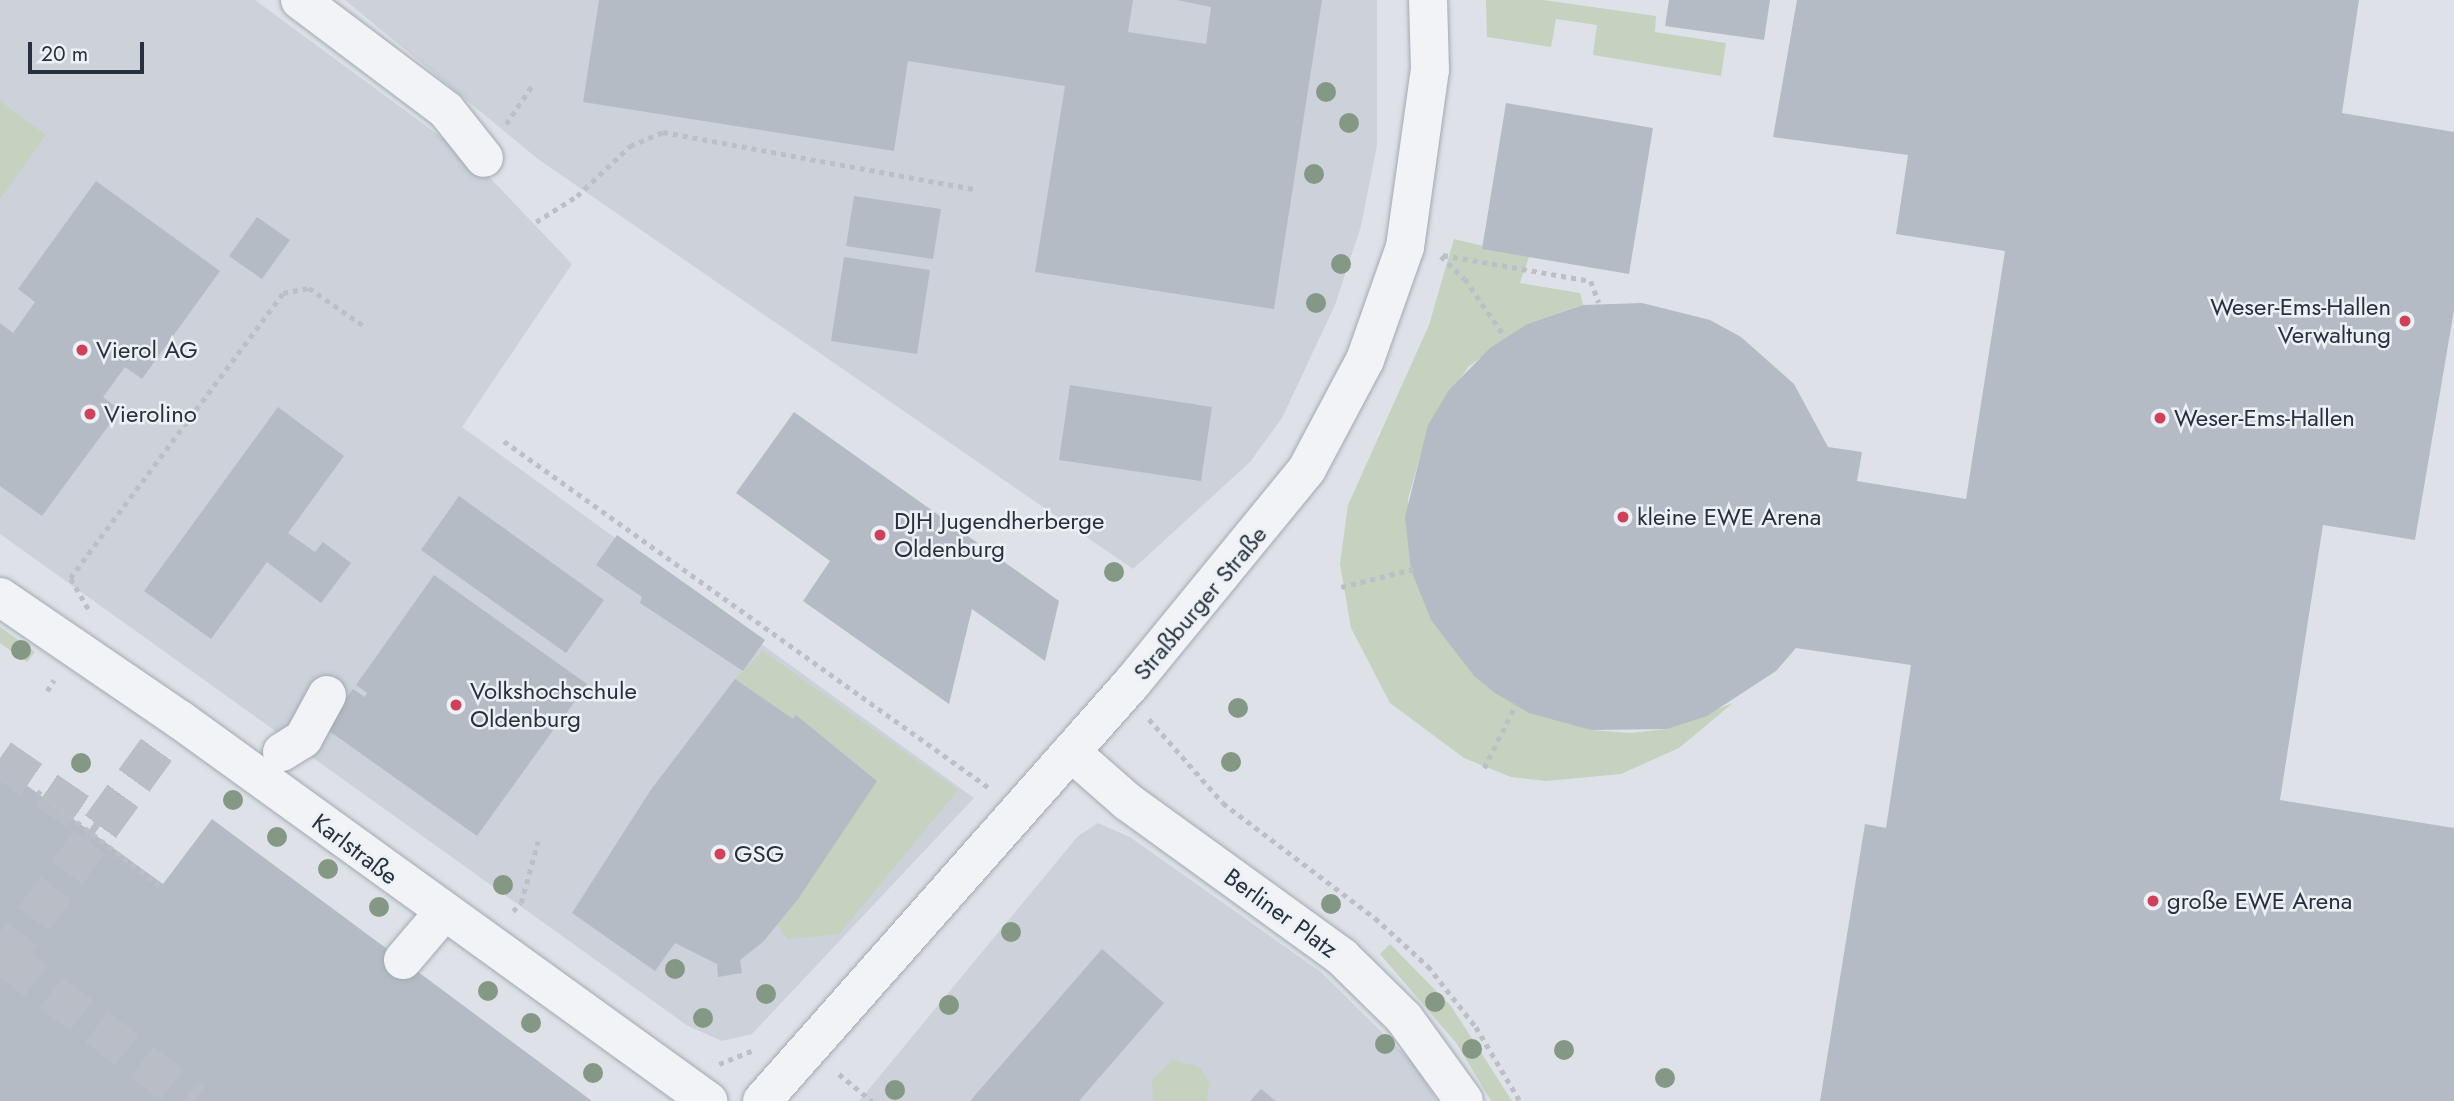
<!DOCTYPE html>
<html>
<head>
<meta charset="utf-8">
<style>
  body { margin:0 }
  #map { position:relative; width:2454px; height:1101px; overflow:hidden; background:#dee2e8; font-family:Jost,sans-serif }
  div>[style] { position:absolute }
  [style*='--x'] { left:calc(var(--x)*1px); top:calc(var(--y)*1px); width:calc(var(--w)*1px); rotate:calc(var(--a)*1deg) }
  .built>* { inset:0; background:#ccd1da }
  .green>* { inset:0; background:#c4d2bf }
  .building>* { inset:0; background:#b5bbc5 }
  .minor-tunnel>* { height:38px; margin-top:-19px; transform-origin:0; background:repeating-linear-gradient(90deg,#b9bec6 0 38px,transparent 0 57px) }
  .path>* { height:4.5px; margin-top:-2.25px; transform-origin:0; background:repeating-linear-gradient(90deg,#bcc0c6 0 5px,transparent 0 10px) }
  .roads { filter:drop-shadow(0 0 2px #a3a9b2) drop-shadow(0 0 2px #a3a9b2) }
  .minor>* { height:38px; margin:-19px; padding:0 19px; transform-origin:19px; border-radius:19px; background:#f1f3f6 }
  .trees>* { width:20px; height:20px; margin:-10px; border-radius:50%; background:#859885 }
  .dots>* { width:19px; height:19px; translate:-50% -50%; box-sizing:border-box; border:4px solid #edf1f5; border-radius:50% }
  span { translate:-50% -50%; white-space:nowrap; text-align:center; line-height:1.15; -webkit-text-stroke:5px #edf1f5; paint-order:stroke }
  .poi-label { font-size:24px; color:#27303f }
  .right { translate:-100% -50%; text-align:right }
  .left { translate:0 -50%; text-align:left }
  .street-label { font-size:24px; color:#27303f }
  .scale { position:absolute; left:28px; top:42px; width:116px; height:32px; box-sizing:border-box; border:4px solid #27303f; border-top:0; padding-left:9px; font-size:21px; line-height:24px; white-space:nowrap; color:#27303f; -webkit-text-stroke:5px #edf1f5; paint-order:stroke }
</style>
</head>
<body>
<div id="map">
  <div class="built">
    <div style="clip-path:polygon(0 0,255px 0,475px 162px,572px 264px,462px 427px,974px 798px,752px 1034px,722px 1041px,688px 1026px,0 534px)"></div>
    <div style="clip-path:polygon(345px 0,1377px 0,1377px 145px,1361px 226px,1335px 305px,1282px 418px,1250px 462px,1133px 569px,538px 159px)"></div>
    <div style="clip-path:polygon(1098px 823px,1130px 837px,1322px 973px,1415px 1065px,1437px 1101px,859px 1101px,1078px 836px)"></div>
  </div>
  <div class="green">
    <div style="clip-path:polygon(1486px 0,1543px 0,1656px 16px,1655px 32px,1726px 43px,1721px 76px,1593px 55px,1597px 25px,1556px 19px,1551px 47px,1487px 37px)"></div>
    <div style="clip-path:polygon(0 101px,46px 135px,0 199px)"></div>
    <div style="clip-path:polygon(1454px 239px,1529px 257px,1520px 283px,1580px 293px,1583px 305px,1527px 324px,1468px 367px,1429px 425px,1408px 499px,1408px 517px,1516px 704px,1591px 730px,1630px 733px,1667px 729px,1733px 703px,1679px 748px,1621px 774px,1546px 781px,1511px 777px,1464px 758px,1390px 703px,1351px 628px,1340px 564px,1348px 505px,1429px 325px)"></div>
    <div style="clip-path:polygon(0 627px,35px 652px,27px 662px,0 643px)"></div>
    <div style="clip-path:polygon(763px 651px,958px 790px,839px 934px,787px 939px,777px 923px,877px 780px,796px 715px,793px 719px,735px 679px)"></div>
    <div style="clip-path:polygon(1390px 944px,1451px 1006px,1512px 1101px,1491px 1101px,1457px 1044px,1380px 954px)"></div>
    <div style="clip-path:polygon(1173px 1060px,1200px 1067px,1209px 1083px,1207px 1101px,1153px 1101px,1152px 1080px)"></div>
  </div>
  <div class="building">
    <div style="clip-path:polygon(599px 0,1133px 0,1128px 32px,1206px 44px,1211px 7px,1177px 0,1322px 0,1274px 309px,1035px 272px,1065px 86px,908px 61px,894px 151px,583px 102px)"></div>
    <div style="clip-path:polygon(1669px 0,1770px 0,1764px 40px,1665px 26px)"></div>
    <div style="clip-path:polygon(1797px 0,2359px 0,2342px 113px,2454px 132px,2454px 310px,2415px 540px,2323px 525px,2280px 800px,2454px 828px,2454px 1101px,1820px 1101px,1865px 824px,1886px 828px,1911px 665px,1796px 648px,1776px 671px,1707px 716px,1667px 729px,1591px 730px,1529px 713px,1495px 693px,1474px 676px,1431px 620px,1411px 570px,1405px 517px,1428px 425px,1449px 390px,1490px 348px,1527px 324px,1583px 305px,1642px 303px,1710px 320px,1741px 337px,1794px 384px,1828px 447px,1862px 452px,1857px 481px,1966px 499px,2005px 251px,1896px 234px,1908px 155px,1773px 137px)"></div>
    <div style="clip-path:polygon(1506px 103px,1653px 128px,1629px 274px,1482px 249px)"></div>
    <div style="clip-path:polygon(96px 181px,220px 271px,142px 379px,125px 367px,103px 397px,120px 410px,42px 516px,0 486px,0 323px,13px 333px,35px 302px,18px 289px)"></div>
    <div style="clip-path:polygon(854px 196px,941px 209px,933px 259px,846px 246px)"></div>
    <div style="clip-path:polygon(257px 217px,290px 240px,262px 279px,229px 256px)"></div>
    <div style="clip-path:polygon(844px 257px,930px 270px,917px 354px,831px 341px)"></div>
    <div style="clip-path:polygon(1070px 385px,1212px 407px,1201px 481px,1059px 460px)"></div>
    <div style="clip-path:polygon(278px 407px,344px 456px,288px 533px,315px 552px,323px 542px,351px 563px,321px 603px,267px 562px,211px 639px,144px 591px)"></div>
    <div style="clip-path:polygon(794px 412px,1059px 601px,1045px 661px,972px 609px,949px 704px,803px 601px,830px 561px,736px 493px)"></div>
    <div style="clip-path:polygon(459px 496px,604px 600px,566px 653px,421px 550px)"></div>
    <div style="clip-path:polygon(617px 535px,765px 640px,743px 671px,640px 603px,642px 597px,596px 565px)"></div>
    <div style="clip-path:polygon(434px 575px,587px 684px,563px 718px,556px 714px,559px 722px,477px 836px,325px 728px,353px 689px,365px 697px,367px 693px,356px 685px)"></div>
    <div style="clip-path:polygon(735px 679px,793px 719px,796px 715px,877px 781px,798px 899px,763px 942px,740px 960px,742px 973px,718px 977px,717px 964px,675px 943px,655px 971px,572px 913px,650px 791px)"></div>
    <div style="clip-path:polygon(0 766px,163px 884px,212px 819px,592px 1101px,0 1101px)"></div>
    <div style="clip-path:polygon(1102px 949px,1164px 1003px,1079px 1101px,970px 1101px)"></div>
    <div style="clip-path:polygon(1261px 1089px,1276px 1101px,1250px 1101px)"></div>
  </div>
  <div class="minor-tunnel">
    <div style="--x:0;--y:758;--w:121;--a:34.6"></div>
    <div style="--x:6;--y:958;--w:236;--a:37.3"></div>
    <div style="--x:0;--y:965;--w:304;--a:-54"></div>
  </div>
  <div class="path">
    <div style="--x:506;--y:124;--w:45;--a:-56"></div>
    <div style="--x:536;--y:222;--w:49;--a:-32.4"></div>
    <div style="--x:577;--y:196;--w:73;--a:-43.3"></div>
    <div style="--x:630;--y:146;--w:36;--a:-23"></div>
    <div style="--x:663;--y:132;--w:320;--a:10.4"></div>
    <div style="--x:1443;--y:255;--w:150;--a:10"></div>
    <div style="--x:1591;--y:281;--w:23;--a:70"></div>
    <div style="--x:1441;--y:256;--w:33;--a:44"></div>
    <div style="--x:1465;--y:279;--w:70;--a:55.4"></div>
    <div style="--x:504;--y:441;--w:595;--a:35.56"></div>
    <div style="--x:1341;--y:587;--w:75;--a:-13.9"></div>
    <div style="--x:88;--y:609;--w:36;--a:-120"></div>
    <div style="--x:70;--y:578;--w:356;--a:-53.2"></div>
    <div style="--x:283;--y:293;--w:26;--a:-11"></div>
    <div style="--x:309;--y:288;--w:67;--a:34.6"></div>
    <div style="--x:47;--y:691;--w:13;--a:-58"></div>
    <div style="--x:1149;--y:719;--w:112;--a:48.6"></div>
    <div style="--x:1223;--y:803;--w:191;--a:37.1"></div>
    <div style="--x:1375;--y:918;--w:72;--a:42.2"></div>
    <div style="--x:1428;--y:966;--w:78;--a:51.8"></div>
    <div style="--x:1476;--y:1027;--w:86;--a:59.3"></div>
    <div style="--x:1484;--y:768;--w:72;--a:-63.4"></div>
    <div style="--x:37;--y:791;--w:157;--a:37.7"></div>
    <div style="--x:513;--y:911;--w:11;--a:-45"></div>
    <div style="--x:521;--y:903;--w:64;--a:-74.7"></div>
    <div style="--x:719;--y:1064;--w:35;--a:-22"></div>
    <div style="--x:839;--y:1074;--w:43;--a:39.3"></div>
  </div>
  <div class="roads">
    <div class="minor">
      <div style="--x:300;--y:0;--w:183;--a:37"></div>
      <div style="--x:446;--y:110;--w:61;--a:51.6"></div>
      <div style="--x:0;--y:597;--w:217;--a:34.3"></div>
      <div style="--x:179;--y:719;--w:653;--a:35.83"></div>
      <div style="--x:282;--y:752;--w:25;--a:-32"></div>
      <div style="--x:303;--y:739;--w:50;--a:-61.4"></div>
      <div style="--x:1071;--y:752;--w:76;--a:41.3"></div>
      <div style="--x:1128;--y:802;--w:264;--a:35.9"></div>
      <div style="--x:1342;--y:957;--w:87;--a:44.5"></div>
      <div style="--x:1404;--y:1018;--w:102;--a:54.1"></div>
      <div style="--x:403;--y:960;--w:62;--a:-49.6"></div>
      <div style="--x:762;--y:1101;--w:558;--a:-48.49"></div>
      <div style="--x:1132;--y:683;--w:276;--a:-50.7"></div>
      <div style="--x:1307;--y:469;--w:123;--a:-62"></div>
      <div style="--x:1365;--y:360;--w:120;--a:-70.5"></div>
      <div style="--x:1405;--y:247;--w:179;--a:-82"></div>
      <div style="--x:1430;--y:70;--w:70;--a:-91.6"></div>
    </div>
  </div>
  <div class="trees">
    <div style="left:1326px;top:92px"></div>
    <div style="left:1349px;top:123px"></div>
    <div style="left:1314px;top:174px"></div>
    <div style="left:1341px;top:264px"></div>
    <div style="left:1316px;top:303px"></div>
    <div style="left:1114px;top:572px"></div>
    <div style="left:21px;top:650px"></div>
    <div style="left:1238px;top:708px"></div>
    <div style="left:1231px;top:762px"></div>
    <div style="left:81px;top:763px"></div>
    <div style="left:233px;top:800px"></div>
    <div style="left:277px;top:837px"></div>
    <div style="left:328px;top:869px"></div>
    <div style="left:503px;top:885px"></div>
    <div style="left:1331px;top:904px"></div>
    <div style="left:379px;top:907px"></div>
    <div style="left:1011px;top:932px"></div>
    <div style="left:675px;top:969px"></div>
    <div style="left:488px;top:991px"></div>
    <div style="left:766px;top:994px"></div>
    <div style="left:1435px;top:1002px"></div>
    <div style="left:949px;top:1005px"></div>
    <div style="left:703px;top:1018px"></div>
    <div style="left:531px;top:1023px"></div>
    <div style="left:1385px;top:1044px"></div>
    <div style="left:1472px;top:1049px"></div>
    <div style="left:1564px;top:1050px"></div>
    <div style="left:593px;top:1073px"></div>
    <div style="left:1665px;top:1078px"></div>
    <div style="left:895px;top:1090px"></div>
  </div>
  <div class="dots">
    <div style="left:2405px;top:321px;background:#cf4158"></div>
    <div style="left:82px;top:350px;background:#cf4158"></div>
    <div style="left:90px;top:414px;background:#cf4158"></div>
    <div style="left:2160px;top:418px;background:#cf4158"></div>
    <div style="left:1623px;top:517px;background:#cf4158"></div>
    <div style="left:880px;top:535px;background:#cf4158"></div>
    <div style="left:456px;top:705px;background:#cf4158"></div>
    <div style="left:720px;top:854px;background:#cf4158"></div>
    <div style="left:2153px;top:901px;background:#cf4158"></div>
  </div>
  <div class="poi-label">
    <span class="right" style="left:2391px;top:321px">Weser-Ems-Hallen<br>Verwaltung</span>
    <span class="left" style="left:96px;top:350px">Vierol AG</span>
    <span class="left" style="left:104px;top:414px">Vierolino</span>
    <span class="left" style="left:2174px;top:418px">Weser-Ems-Hallen</span>
    <span class="left" style="left:1637px;top:517px">kleine EWE Arena</span>
    <span class="left" style="left:894px;top:535px">DJH Jugendherberge<br>Oldenburg</span>
    <span class="left" style="left:470px;top:705px">Volkshochschule<br>Oldenburg</span>
    <span class="left" style="left:734px;top:854px">GSG</span>
    <span class="left" style="left:2167px;top:901px">große EWE Arena</span>
  </div>
  <div class="street-label">
    <span style="left:1200px;top:603px;rotate:-50deg">Straßburger Straße</span>
    <span style="left:355px;top:849px;rotate:37deg">Karlstraße</span>
    <span style="left:1281px;top:913px;rotate:36deg">Berliner Platz</span>
  </div>
  <div class="scale">20 m</div>
</div>
</body>
</html>
